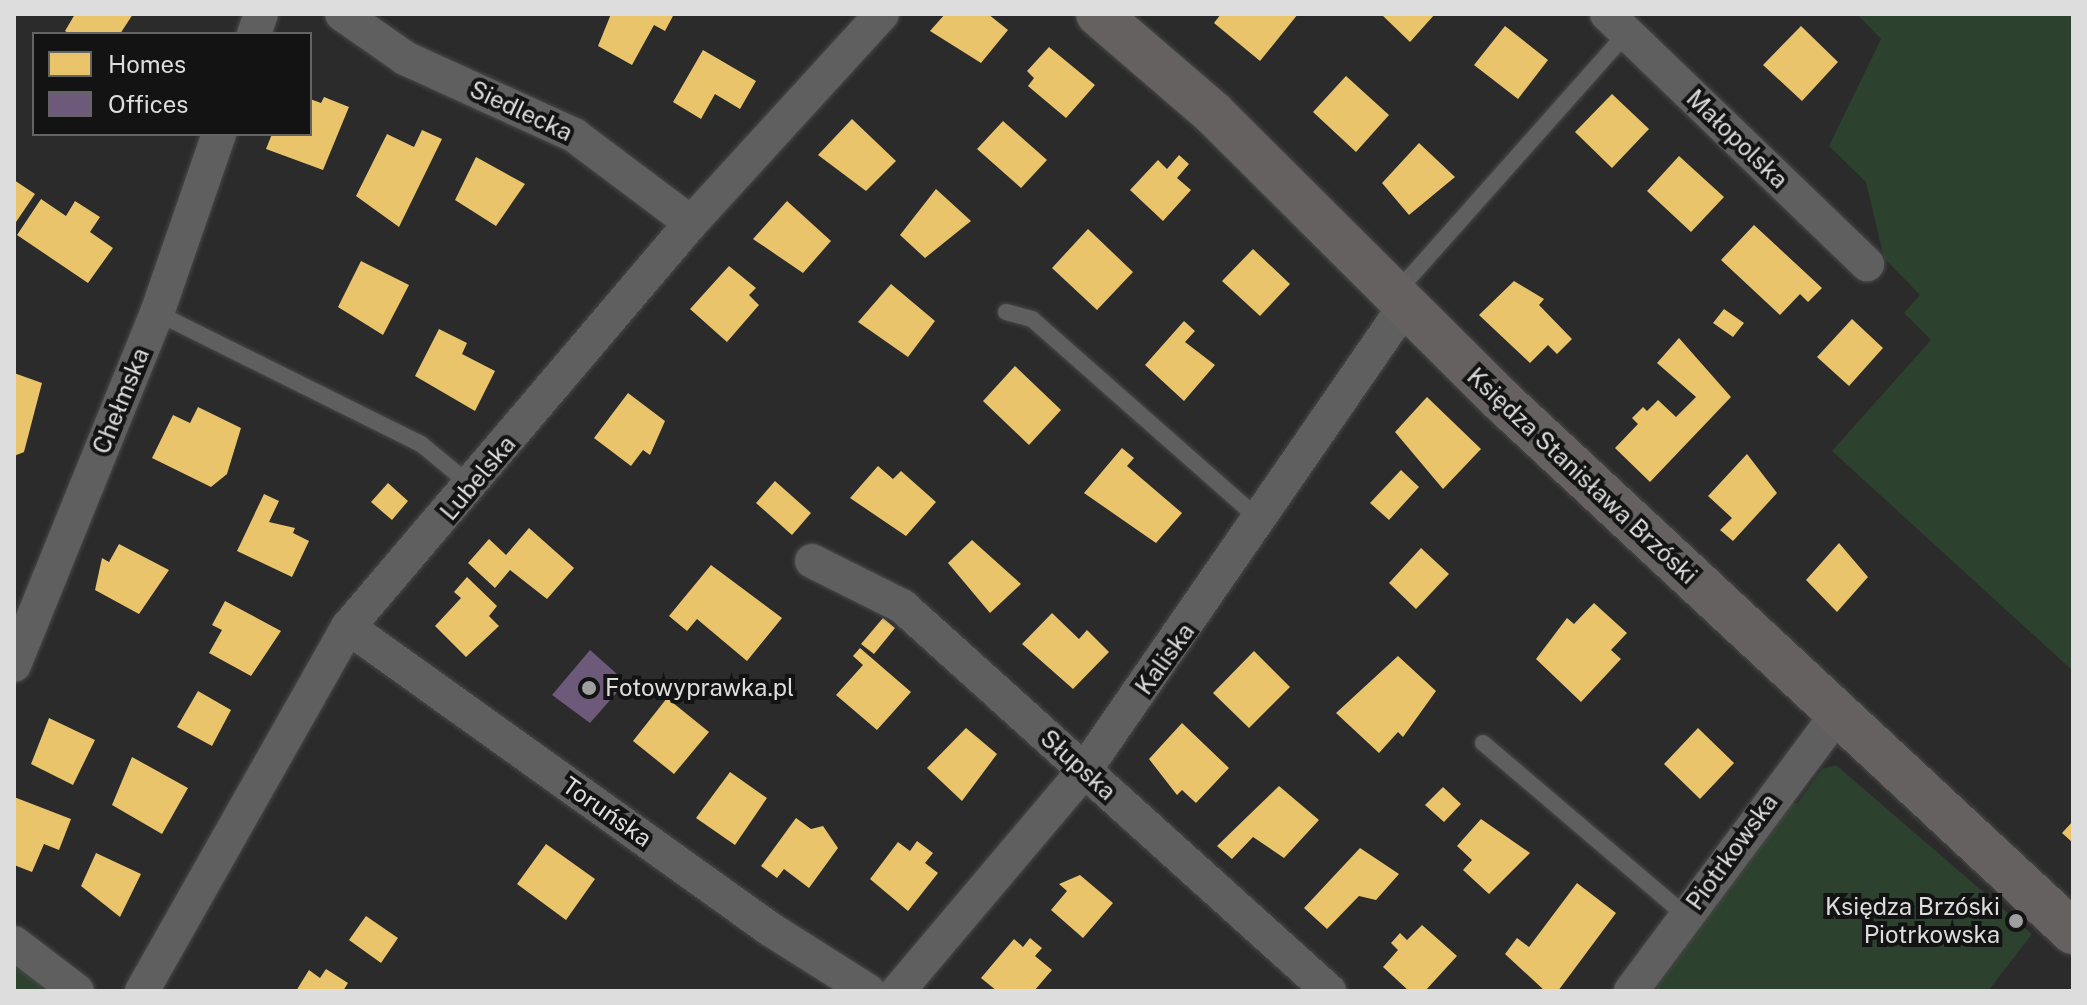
<!DOCTYPE html>
<html>
<head>
<meta charset="utf-8">
<style>
  body { margin:0 }
  #map { position:relative; width:2087px; height:1005px; overflow:hidden; background:#2b2b2b; font-family:"Public Sans",sans-serif }
  div>[style] { position:absolute }
  [style*='--x'] { left:calc(var(--x)*1px); top:calc(var(--y)*1px); width:calc(var(--w)*1px); rotate:calc(var(--a)*1deg) }
  .green>* { inset:0; background:#2d412f }
  .homes>* { inset:0; background:#e9c46a }
  .offices>* { inset:0; background:#6d597a }
  .roads { filter:drop-shadow(0 0 2px #484848) drop-shadow(0 0 2px #484848) }
  .lane>* { height:16px; margin:-8px; padding:0 8px; transform-origin:8px; border-radius:8px; background:#5f5f60 }
  .street>* { height:34px; margin:-17px; padding:0 17px; transform-origin:17px; border-radius:17px; background:#5f5f60 }
  .secondary>* { height:44px; margin:-22px; padding:0 22px; transform-origin:22px; border-radius:22px; background:#656161 }
  .dots>* { width:22px; height:22px; translate:-50% -50%; box-sizing:border-box; border:4px solid #131314; border-radius:50% }
  span { translate:-50% -50%; white-space:nowrap; text-align:center; line-height:1.15; -webkit-text-stroke:8px #131314; paint-order:stroke }
  .street-label { font-size:24px; color:#deddde }
  .poi-label { font-size:24px; color:#deddde }
  .left { translate:0 -50%; text-align:left }
  .right { translate:-100% -50%; text-align:right }
  .frame { position:absolute; inset:0; border:16px solid #deddde; pointer-events:none }
  .legend { position:absolute; left:32px; top:32px; width:280px; height:104px; box-sizing:border-box; background:#131314; border:2px solid #646465; margin:0; padding:10px 14px; list-style:none; font-size:24px; color:#deddde }
  .legend li { display:flex; align-items:center; gap:16px; height:40px }
  .legend b { width:40px; border:2px solid #646465 }
</style>
</head>
<body>
<div id="map">
  <div class="green">
    <div style="clip-path:polygon(1857px 14px,2073px 14px,2073px 671px,1832px 451px,1931px 340px,1904px 313px,1920px 295px,1884px 258px,1866px 182px,1829px 146px,1881px 39px)"></div>
    <div style="clip-path:polygon(1836px 765px,2032px 934px,1988px 991px,1646px 991px,1786px 799px,1797px 804px,1822px 769px)"></div>
    <div style="clip-path:polygon(14px 964px,48px 991px,14px 991px)"></div>
  </div>
  <div class="homes">
    <div style="clip-path:polygon(75px 14px,133px 14px,120px 34px,70px 34px,65px 31px)"></div>
    <div style="clip-path:polygon(611px 14px,674px 14px,665px 31px,654px 25px,632px 65px,598px 46px)"></div>
    <div style="clip-path:polygon(945px 14px,988px 14px,1008px 30px,981px 63px,930px 31px)"></div>
    <div style="clip-path:polygon(1221px 14px,1298px 14px,1260px 61px,1214px 23px)"></div>
    <div style="clip-path:polygon(1381px 14px,1435px 14px,1410px 42px)"></div>
    <div style="clip-path:polygon(1505px 26px,1548px 60px,1518px 99px,1474px 65px)"></div>
    <div style="clip-path:polygon(1801px 26px,1838px 62px,1802px 101px,1763px 65px)"></div>
    <div style="clip-path:polygon(1049px 47px,1095px 85px,1066px 118px,1028px 86px,1034px 78px,1027px 71px)"></div>
    <div style="clip-path:polygon(703px 50px,756px 81px,740px 109px,715px 94px,701px 119px,673px 102px)"></div>
    <div style="clip-path:polygon(1346px 76px,1389px 115px,1356px 152px,1313px 112px)"></div>
    <div style="clip-path:polygon(1612px 94px,1649px 129px,1612px 168px,1575px 132px)"></div>
    <div style="clip-path:polygon(324px 97px,349px 107px,323px 170px,266px 149px,272px 134px,310px 134px,310px 99px,321px 103px)"></div>
    <div style="clip-path:polygon(852px 119px,896px 161px,866px 191px,818px 155px)"></div>
    <div style="clip-path:polygon(1003px 121px,1047px 160px,1021px 188px,977px 149px)"></div>
    <div style="clip-path:polygon(422px 130px,442px 139px,399px 227px,356px 196px,387px 134px,414px 147px)"></div>
    <div style="clip-path:polygon(1419px 143px,1455px 177px,1409px 215px,1382px 183px)"></div>
    <div style="clip-path:polygon(1179px 155px,1189px 164px,1177px 178px,1191px 190px,1163px 221px,1130px 190px,1158px 160px,1167px 169px)"></div>
    <div style="clip-path:polygon(1679px 156px,1724px 197px,1691px 232px,1647px 191px)"></div>
    <div style="clip-path:polygon(476px 157px,525px 184px,496px 226px,455px 200px)"></div>
    <div style="clip-path:polygon(14px 180px,35px 194px,14px 225px)"></div>
    <div style="clip-path:polygon(936px 189px,971px 221px,925px 258px,900px 235px)"></div>
    <div style="clip-path:polygon(41px 199px,66px 216px,75px 201px,100px 217px,90px 232px,113px 248px,88px 283px,17px 235px)"></div>
    <div style="clip-path:polygon(787px 201px,831px 241px,803px 273px,753px 239px)"></div>
    <div style="clip-path:polygon(1754px 225px,1822px 288px,1808px 302px,1800px 294px,1780px 315px,1721px 260px)"></div>
    <div style="clip-path:polygon(1088px 229px,1133px 272px,1097px 310px,1052px 268px)"></div>
    <div style="clip-path:polygon(1253px 249px,1290px 284px,1260px 316px,1222px 281px)"></div>
    <div style="clip-path:polygon(361px 261px,409px 285px,383px 335px,338px 307px)"></div>
    <div style="clip-path:polygon(729px 266px,756px 288px,749px 295px,759px 305px,727px 342px,690px 309px)"></div>
    <div style="clip-path:polygon(1514px 281px,1544px 299px,1539px 305px,1572px 339px,1557px 354px,1548px 345px,1530px 363px,1479px 315px)"></div>
    <div style="clip-path:polygon(891px 284px,935px 321px,908px 357px,858px 322px)"></div>
    <div style="clip-path:polygon(1724px 309px,1744px 323px,1733px 337px,1713px 323px)"></div>
    <div style="clip-path:polygon(1852px 319px,1883px 348px,1849px 386px,1817px 357px)"></div>
    <div style="clip-path:polygon(1184px 321px,1195px 331px,1185px 342px,1215px 365px,1184px 401px,1145px 365px)"></div>
    <div style="clip-path:polygon(439px 329px,467px 343px,462px 354px,495px 371px,475px 411px,415px 376px)"></div>
    <div style="clip-path:polygon(1679px 338px,1731px 397px,1650px 482px,1615px 448px,1638px 424px,1632px 418px,1643px 407px,1647px 411px,1658px 400px,1676px 417px,1696px 397px,1657px 363px)"></div>
    <div style="clip-path:polygon(1015px 366px,1061px 410px,1029px 445px,983px 401px)"></div>
    <div style="clip-path:polygon(14px 373px,42px 383px,24px 452px,14px 456px)"></div>
    <div style="clip-path:polygon(628px 393px,665px 421px,650px 455px,643px 450px,631px 466px,594px 438px)"></div>
    <div style="clip-path:polygon(1427px 397px,1481px 449px,1443px 489px,1395px 432px)"></div>
    <div style="clip-path:polygon(198px 407px,241px 428px,227px 474px,211px 487px,152px 458px,173px 415px,190px 423px)"></div>
    <div style="clip-path:polygon(1122px 448px,1134px 458px,1127px 466px,1182px 513px,1156px 543px,1084px 493px)"></div>
    <div style="clip-path:polygon(1747px 454px,1777px 493px,1733px 541px,1720px 530px,1732px 518px,1708px 496px)"></div>
    <div style="clip-path:polygon(878px 466px,893px 479px,901px 471px,936px 502px,906px 536px,850px 498px)"></div>
    <div style="clip-path:polygon(1401px 470px,1419px 487px,1389px 520px,1370px 503px)"></div>
    <div style="clip-path:polygon(775px 481px,811px 513px,792px 535px,756px 503px)"></div>
    <div style="clip-path:polygon(388px 483px,408px 501px,392px 520px,371px 502px)"></div>
    <div style="clip-path:polygon(264px 494px,279px 501px,269px 522px,295px 528px,293px 533px,309px 541px,292px 577px,237px 551px)"></div>
    <div style="clip-path:polygon(529px 528px,574px 568px,547px 599px,510px 570px,495px 588px,468px 563px,489px 539px,506px 555px)"></div>
    <div style="clip-path:polygon(972px 540px,1021px 584px,990px 613px,948px 563px)"></div>
    <div style="clip-path:polygon(1839px 543px,1868px 577px,1837px 612px,1806px 580px)"></div>
    <div style="clip-path:polygon(119px 544px,169px 570px,139px 614px,95px 590px,102px 558px,109px 562px)"></div>
    <div style="clip-path:polygon(1421px 548px,1449px 574px,1416px 609px,1389px 583px)"></div>
    <div style="clip-path:polygon(711px 565px,782px 618px,747px 661px,697px 619px,687px 631px,669px 616px)"></div>
    <div style="clip-path:polygon(467px 577px,497px 606px,489px 616px,499px 626px,466px 657px,435px 626px,461px 598px,454px 592px)"></div>
    <div style="clip-path:polygon(225px 601px,281px 631px,251px 676px,209px 653px,222px 630px,212px 625px)"></div>
    <div style="clip-path:polygon(1594px 603px,1627px 633px,1611px 650px,1621px 659px,1581px 702px,1536px 659px,1567px 618px,1574px 624px)"></div>
    <div style="clip-path:polygon(1052px 613px,1079px 639px,1087px 630px,1109px 652px,1073px 689px,1022px 644px)"></div>
    <div style="clip-path:polygon(883px 618px,895px 628px,874px 654px,861px 644px)"></div>
    <div style="clip-path:polygon(860px 648px,911px 692px,877px 730px,836px 695px,863px 665px,853px 656px)"></div>
    <div style="clip-path:polygon(1254px 651px,1290px 687px,1249px 728px,1213px 693px)"></div>
    <div style="clip-path:polygon(1398px 656px,1436px 691px,1403px 737px,1398px 732px,1379px 753px,1336px 713px)"></div>
    <div style="clip-path:polygon(198px 691px,231px 710px,212px 746px,177px 727px)"></div>
    <div style="clip-path:polygon(667px 698px,709px 732px,674px 774px,633px 741px)"></div>
    <div style="clip-path:polygon(49px 718px,95px 740px,73px 785px,31px 764px)"></div>
    <div style="clip-path:polygon(1182px 723px,1229px 768px,1196px 803px,1182px 790px,1177px 795px,1149px 759px)"></div>
    <div style="clip-path:polygon(966px 728px,997px 754px,962px 801px,927px 768px)"></div>
    <div style="clip-path:polygon(1698px 728px,1734px 763px,1700px 799px,1664px 764px)"></div>
    <div style="clip-path:polygon(132px 757px,188px 788px,162px 834px,112px 805px)"></div>
    <div style="clip-path:polygon(730px 772px,767px 798px,735px 845px,696px 818px)"></div>
    <div style="clip-path:polygon(1279px 786px,1319px 820px,1284px 858px,1253px 837px,1232px 859px,1217px 846px)"></div>
    <div style="clip-path:polygon(1443px 787px,1461px 804px,1444px 822px,1425px 805px)"></div>
    <div style="clip-path:polygon(14px 797px,71px 819px,59px 850px,44px 844px,32px 872px,14px 865px)"></div>
    <div style="clip-path:polygon(796px 818px,811px 829px,823px 826px,838px 848px,809px 888px,784px 869px,777px 878px,761px 866px)"></div>
    <div style="clip-path:polygon(1481px 819px,1530px 853px,1489px 894px,1463px 870px,1472px 860px,1457px 846px)"></div>
    <div style="clip-path:polygon(2073px 821px,2073px 843px,2062px 833px)"></div>
    <div style="clip-path:polygon(917px 841px,933px 853px,925px 863px,938px 873px,908px 911px,870px 879px,898px 842px,910px 851px)"></div>
    <div style="clip-path:polygon(546px 844px,595px 879px,566px 920px,517px 884px)"></div>
    <div style="clip-path:polygon(1360px 848px,1399px 874px,1376px 900px,1359px 896px,1327px 929px,1304px 908px)"></div>
    <div style="clip-path:polygon(96px 853px,141px 874px,120px 917px,81px 886px)"></div>
    <div style="clip-path:polygon(1080px 875px,1113px 903px,1083px 938px,1051px 910px,1067px 891px,1059px 884px)"></div>
    <div style="clip-path:polygon(1577px 883px,1616px 913px,1558px 991px,1545px 991px,1505px 954px,1517px 938px,1529px 947px)"></div>
    <div style="clip-path:polygon(366px 916px,398px 938px,381px 963px,349px 940px)"></div>
    <div style="clip-path:polygon(1422px 925px,1457px 956px,1425px 991px,1409px 991px,1383px 967px,1398px 950px,1391px 943px,1400px 933px,1407px 940px)"></div>
    <div style="clip-path:polygon(1030px 938px,1042px 948px,1035px 956px,1052px 970px,1034px 991px,997px 991px,981px 978px,1014px 939px,1023px 947px)"></div>
    <div style="clip-path:polygon(326px 969px,348px 983px,343px 991px,296px 991px,309px 970px,320px 978px)"></div>
  </div>
  <div class="offices">
    <div style="clip-path:polygon(590px 650px,626px 682px,590px 723px,552px 695px)"></div>
  </div>
  <div class="roads">
    <div class="lane">
      <div style="--x:1395;--y:294;--w:349;--a:-48.4"></div>
      <div style="--x:1006;--y:312;--w:27;--a:15"></div>
      <div style="--x:1032;--y:319;--w:304;--a:41.4"></div>
      <div style="--x:157;--y:313;--w:295;--a:26.4"></div>
      <div style="--x:421;--y:444;--w:66;--a:39.5"></div>
      <div style="--x:1483;--y:743;--w:267;--a:40.4"></div>
    </div>
    <div class="street">
      <div style="--x:342;--y:14;--w:77;--a:34.9"></div>
      <div style="--x:405;--y:58;--w:186;--a:24.5"></div>
      <div style="--x:574;--y:135;--w:146;--a:36.9"></div>
      <div style="--x:1607;--y:14;--w:361;--a:43.9"></div>
      <div style="--x:254;--y:34;--w:21;--a:-71"></div>
      <div style="--x:812;--y:561;--w:101;--a:26.6"></div>
      <div style="--x:902;--y:606;--w:575;--a:42.04"></div>
      <div style="--x:348;--y:627;--w:519;--a:35.59"></div>
      <div style="--x:770;--y:929;--w:116;--a:32.3"></div>
      <div style="--x:14;--y:665;--w:380;--a:-67.9"></div>
      <div style="--x:157;--y:313;--w:189;--a:-70.9"></div>
      <div style="--x:14;--y:943;--w:79;--a:37.3"></div>
      <div style="--x:142;--y:991;--w:418;--a:-60.5"></div>
      <div style="--x:348;--y:627;--w:530;--a:-49.67"></div>
      <div style="--x:691;--y:223;--w:283;--a:-47.6"></div>
      <div style="--x:898;--y:991;--w:288;--a:-49.8"></div>
      <div style="--x:1084;--y:771;--w:565;--a:-55.38"></div>
      <div style="--x:1631;--y:991;--w:343;--a:-53.3"></div>
    </div>
    <div class="secondary">
      <div style="--x:1098;--y:14;--w:152;--a:40.7"></div>
      <div style="--x:1213;--y:113;--w:405;--a:44.9"></div>
      <div style="--x:1500;--y:399;--w:783;--a:42.93"></div>
    </div>
  </div>
  <div class="dots">
    <div style="left:589px;top:688px;background:#9f9f9f"></div>
    <div style="left:2016px;top:921px;background:#9f9f9f"></div>
  </div>
  <div class="street-label">
    <span style="left:521px;top:111px;rotate:25deg">Siedlecka</span>
    <span style="left:1737px;top:139px;rotate:44deg">Małopolska</span>
    <span style="left:121px;top:401px;rotate:-68deg">Chełmska</span>
    <span style="left:1582px;top:476px;rotate:43deg">Księdza Stanisława Brzóski</span>
    <span style="left:478px;top:478px;rotate:-50deg">Lubelska</span>
    <span style="left:1165px;top:659px;rotate:-54deg">Kaliska</span>
    <span style="left:1078px;top:765px;rotate:42deg">Słupska</span>
    <span style="left:607px;top:812px;rotate:35deg">Toruńska</span>
    <span style="left:1732px;top:852px;rotate:-54deg">Piotrkowska</span>
  </div>
  <div class="poi-label">
    <span class="left" style="left:605px;top:688px">Fotowyprawka.pl</span>
    <span class="right" style="left:2000px;top:921px">Księdza Brzóski<br>Piotrkowska</span>
  </div>
  <div class="frame"></div>
  <ul class="legend">
  <li><b style="height:22px;background:#e9c46a"></b>Homes</li>
  <li><b style="height:22px;background:#6d597a"></b>Offices</li>
  </ul>
</div>
</body>
</html>
